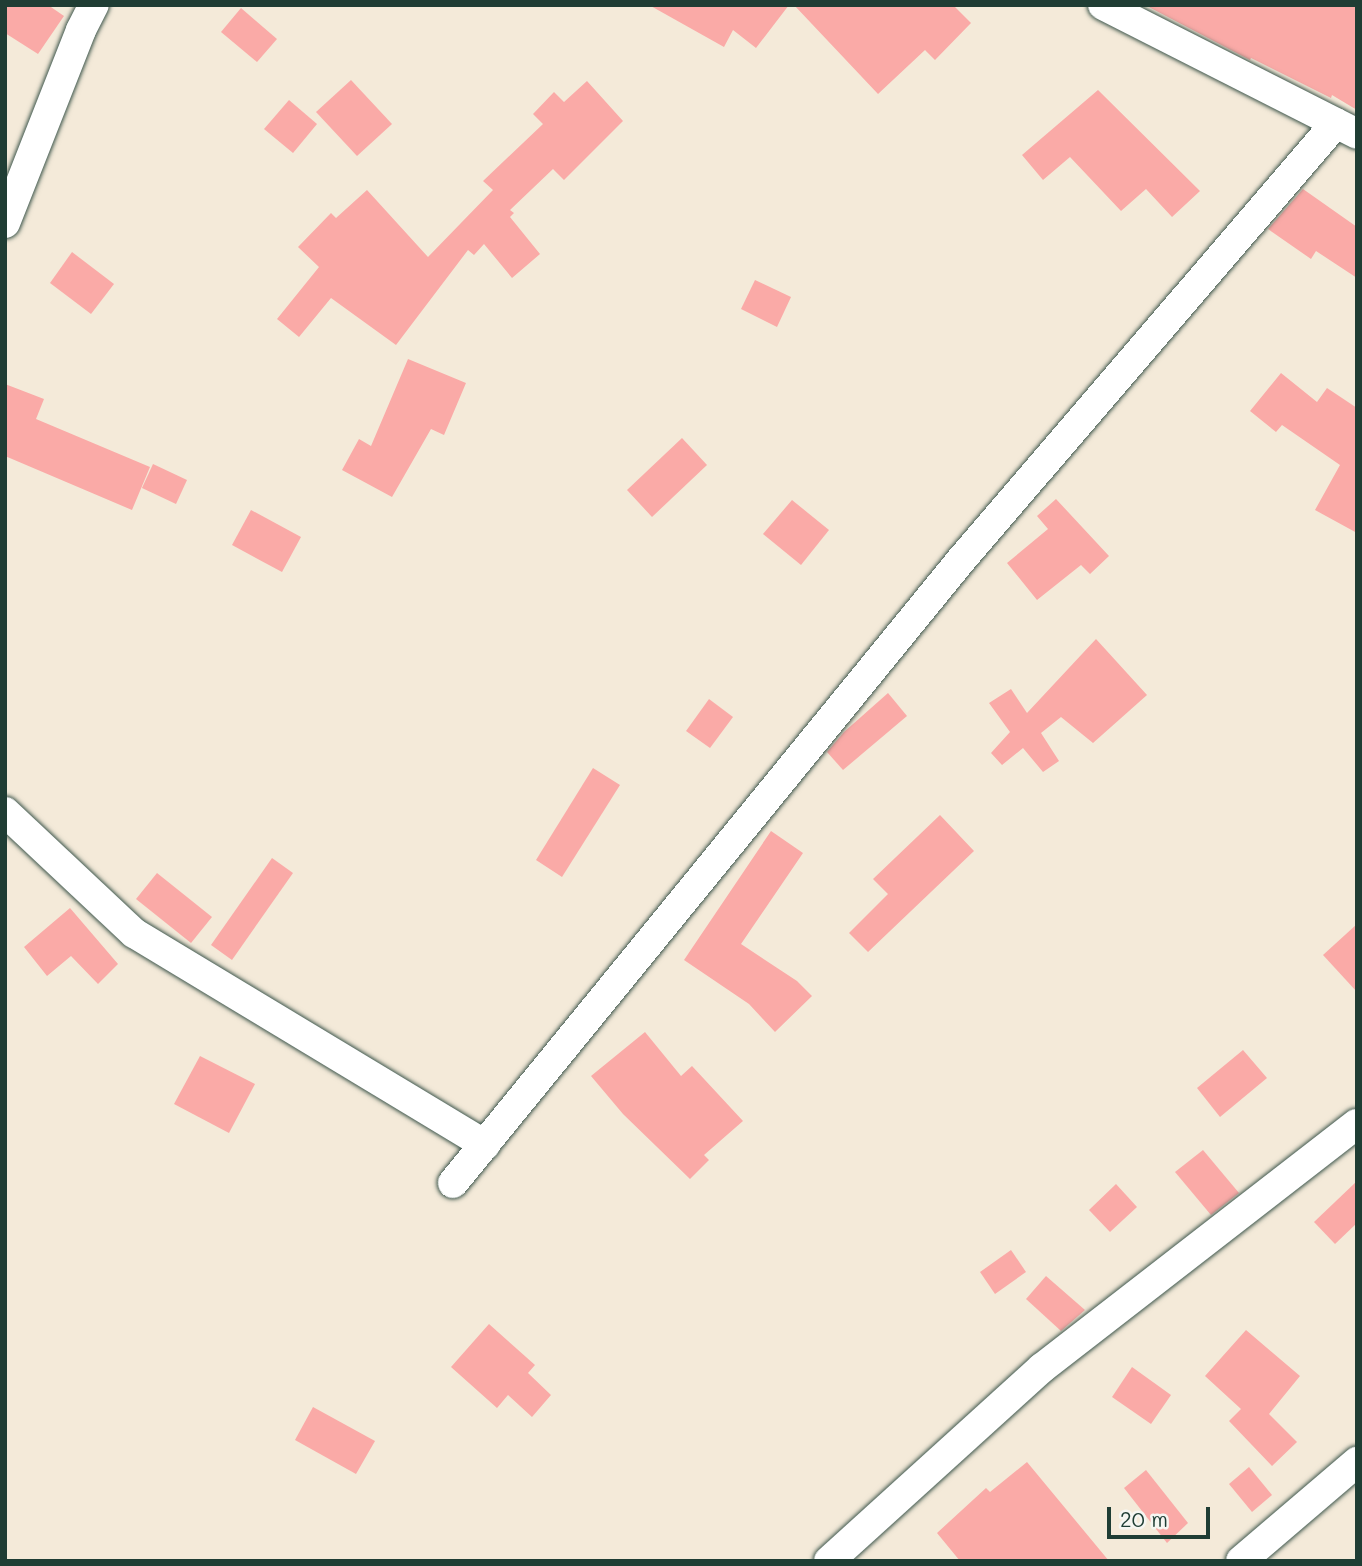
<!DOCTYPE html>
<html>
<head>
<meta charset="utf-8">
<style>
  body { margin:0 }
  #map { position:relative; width:1362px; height:1566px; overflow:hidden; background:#f4ead9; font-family:Mali,sans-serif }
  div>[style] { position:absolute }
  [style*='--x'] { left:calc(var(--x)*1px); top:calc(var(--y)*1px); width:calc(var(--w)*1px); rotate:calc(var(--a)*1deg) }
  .building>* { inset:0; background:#faaaa7 }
  .roads { filter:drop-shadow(0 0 2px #3f574d) drop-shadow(0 0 2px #3f574d) }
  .street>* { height:30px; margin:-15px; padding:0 15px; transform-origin:15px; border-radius:15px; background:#fff }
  span { translate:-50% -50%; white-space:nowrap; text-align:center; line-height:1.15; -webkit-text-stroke:6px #f6f6f2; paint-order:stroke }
  .frame { position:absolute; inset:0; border:7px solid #1f3d34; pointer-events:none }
  .scale { position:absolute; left:1107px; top:1507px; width:103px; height:32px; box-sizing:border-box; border:4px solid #1f3d34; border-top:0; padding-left:9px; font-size:21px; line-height:24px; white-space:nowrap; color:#1f3d34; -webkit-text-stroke:5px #f6f6f2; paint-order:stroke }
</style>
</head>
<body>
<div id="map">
  <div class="building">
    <div style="clip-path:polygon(5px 5px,48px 5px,64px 16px,38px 54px,5px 33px)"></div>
    <div style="clip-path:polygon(649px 5px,789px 5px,756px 48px,733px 30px,724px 47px)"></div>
    <div style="clip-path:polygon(794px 5px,953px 5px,971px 23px,935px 60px,925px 50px,878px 94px)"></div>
    <div style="clip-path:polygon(1145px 5px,1357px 5px,1357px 110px,1332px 95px,1331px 98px,1251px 58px,1250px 60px)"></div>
    <div style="clip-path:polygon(241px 8px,277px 39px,257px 62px,221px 32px)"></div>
    <div style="clip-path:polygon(351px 80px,392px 124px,357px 156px,316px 112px)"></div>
    <div style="clip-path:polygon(587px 81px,623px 121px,564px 180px,553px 169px,510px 210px,514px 213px,510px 217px,540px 254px,512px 278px,484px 244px,474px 255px,468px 250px,396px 345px,331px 298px,299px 337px,277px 319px,319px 267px,298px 247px,331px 213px,336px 218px,367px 190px,428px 257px,493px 190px,483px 181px,543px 124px,533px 114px,554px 92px,564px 102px)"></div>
    <div style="clip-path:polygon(1098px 90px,1200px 191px,1172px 217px,1146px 189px,1121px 211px,1070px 157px,1043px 180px,1022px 155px)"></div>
    <div style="clip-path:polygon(289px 100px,317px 124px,293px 153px,264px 129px)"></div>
    <div style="clip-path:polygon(1303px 189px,1357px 227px,1357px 278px,1316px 251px,1311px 259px,1268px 229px)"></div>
    <div style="clip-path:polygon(72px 252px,114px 284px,91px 314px,50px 283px)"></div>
    <div style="clip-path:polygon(755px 280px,791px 297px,777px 327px,741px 309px)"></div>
    <div style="clip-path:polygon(408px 359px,466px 383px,444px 435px,431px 429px,392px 497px,342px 470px,359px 439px,371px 446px)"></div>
    <div style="clip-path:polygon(1281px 373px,1317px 402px,1327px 388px,1357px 408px,1357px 533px,1315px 510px,1340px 465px,1282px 425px,1276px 432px,1250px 411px)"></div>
    <div style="clip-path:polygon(5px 384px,44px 399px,36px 419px,150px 467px,132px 510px,5px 456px)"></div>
    <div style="clip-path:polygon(682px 438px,707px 465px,652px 517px,627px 490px)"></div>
    <div style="clip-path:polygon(153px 464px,187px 480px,176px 504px,142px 488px)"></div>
    <div style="clip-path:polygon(1056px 499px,1109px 556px,1090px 574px,1081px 565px,1037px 600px,1007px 563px,1048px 529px,1037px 516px)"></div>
    <div style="clip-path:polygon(792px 500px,829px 530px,801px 565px,763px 534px)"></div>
    <div style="clip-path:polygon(251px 510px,301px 537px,282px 572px,232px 545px)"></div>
    <div style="clip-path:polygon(1096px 639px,1147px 695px,1093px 743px,1061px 717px,1041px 733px,1059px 761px,1043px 772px,1023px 748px,1002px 765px,991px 753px,1010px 732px,989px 703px,1011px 689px,1027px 713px)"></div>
    <div style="clip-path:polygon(888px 693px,907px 716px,843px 770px,827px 752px,844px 732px)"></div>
    <div style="clip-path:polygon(709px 699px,733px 717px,710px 748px,686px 731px)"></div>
    <div style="clip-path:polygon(593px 768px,620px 785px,562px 877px,536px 860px)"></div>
    <div style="clip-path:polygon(940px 815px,974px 851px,868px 952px,849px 933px,888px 894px,873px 879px)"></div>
    <div style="clip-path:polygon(771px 831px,803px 853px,741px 944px,797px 981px,812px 996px,775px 1032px,749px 1004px,684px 960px)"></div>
    <div style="clip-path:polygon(272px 858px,293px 873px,232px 960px,211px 945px)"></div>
    <div style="clip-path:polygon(157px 873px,212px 917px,191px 943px,136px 899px)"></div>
    <div style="clip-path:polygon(70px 908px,118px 964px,98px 984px,71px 956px,47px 976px,24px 947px)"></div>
    <div style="clip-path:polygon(1357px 924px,1357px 992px,1323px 955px)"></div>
    <div style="clip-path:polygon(645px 1032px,681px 1076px,692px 1066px,743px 1121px,704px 1155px,709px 1160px,690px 1179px,623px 1114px,591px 1076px)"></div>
    <div style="clip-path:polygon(1243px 1050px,1267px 1078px,1220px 1117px,1197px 1088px)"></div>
    <div style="clip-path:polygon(200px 1056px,255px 1084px,229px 1133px,174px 1104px)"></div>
    <div style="clip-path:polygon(1203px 1150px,1239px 1193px,1211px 1215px,1175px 1172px)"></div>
    <div style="clip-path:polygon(1357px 1181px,1357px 1223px,1335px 1244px,1314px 1222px)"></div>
    <div style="clip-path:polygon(1116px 1184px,1137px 1207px,1110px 1232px,1089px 1210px)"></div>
    <div style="clip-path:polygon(1011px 1250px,1026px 1272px,995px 1294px,980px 1272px)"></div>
    <div style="clip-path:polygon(1046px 1276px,1085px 1310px,1061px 1331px,1026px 1299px)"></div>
    <div style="clip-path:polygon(489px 1324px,535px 1365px,528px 1373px,551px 1395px,532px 1417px,508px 1395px,497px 1408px,451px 1367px)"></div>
    <div style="clip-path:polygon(1246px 1330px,1300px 1376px,1269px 1414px,1297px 1442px,1272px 1466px,1229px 1421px,1241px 1409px,1205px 1376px)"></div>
    <div style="clip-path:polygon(1132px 1367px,1171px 1395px,1151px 1424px,1112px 1397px)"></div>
    <div style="clip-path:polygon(313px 1407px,375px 1441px,356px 1474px,295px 1440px)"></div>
    <div style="clip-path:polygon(1027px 1462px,1109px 1561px,960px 1561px,937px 1533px,986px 1488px,990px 1492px)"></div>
    <div style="clip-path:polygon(1249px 1467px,1272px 1495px,1252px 1512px,1229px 1484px)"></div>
    <div style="clip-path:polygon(1146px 1470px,1188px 1523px,1167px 1543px,1124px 1488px)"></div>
  </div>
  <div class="roads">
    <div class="street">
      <div style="--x:1103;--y:5;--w:285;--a:26.9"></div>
      <div style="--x:5;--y:223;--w:207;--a:-68.5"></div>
      <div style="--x:81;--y:30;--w:28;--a:-63"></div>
      <div style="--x:5;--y:812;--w:177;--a:43.2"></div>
      <div style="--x:134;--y:933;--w:410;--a:31.1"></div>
      <div style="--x:453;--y:1183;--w:805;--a:-50.8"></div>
      <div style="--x:962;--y:559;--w:574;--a:-49.38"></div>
      <div style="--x:829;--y:1561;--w:287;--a:-42.2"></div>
      <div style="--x:1042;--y:1368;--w:398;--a:-37.8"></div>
      <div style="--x:1241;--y:1561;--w:153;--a:-40.5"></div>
    </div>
  </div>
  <div class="frame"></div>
  <div class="scale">20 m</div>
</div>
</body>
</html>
